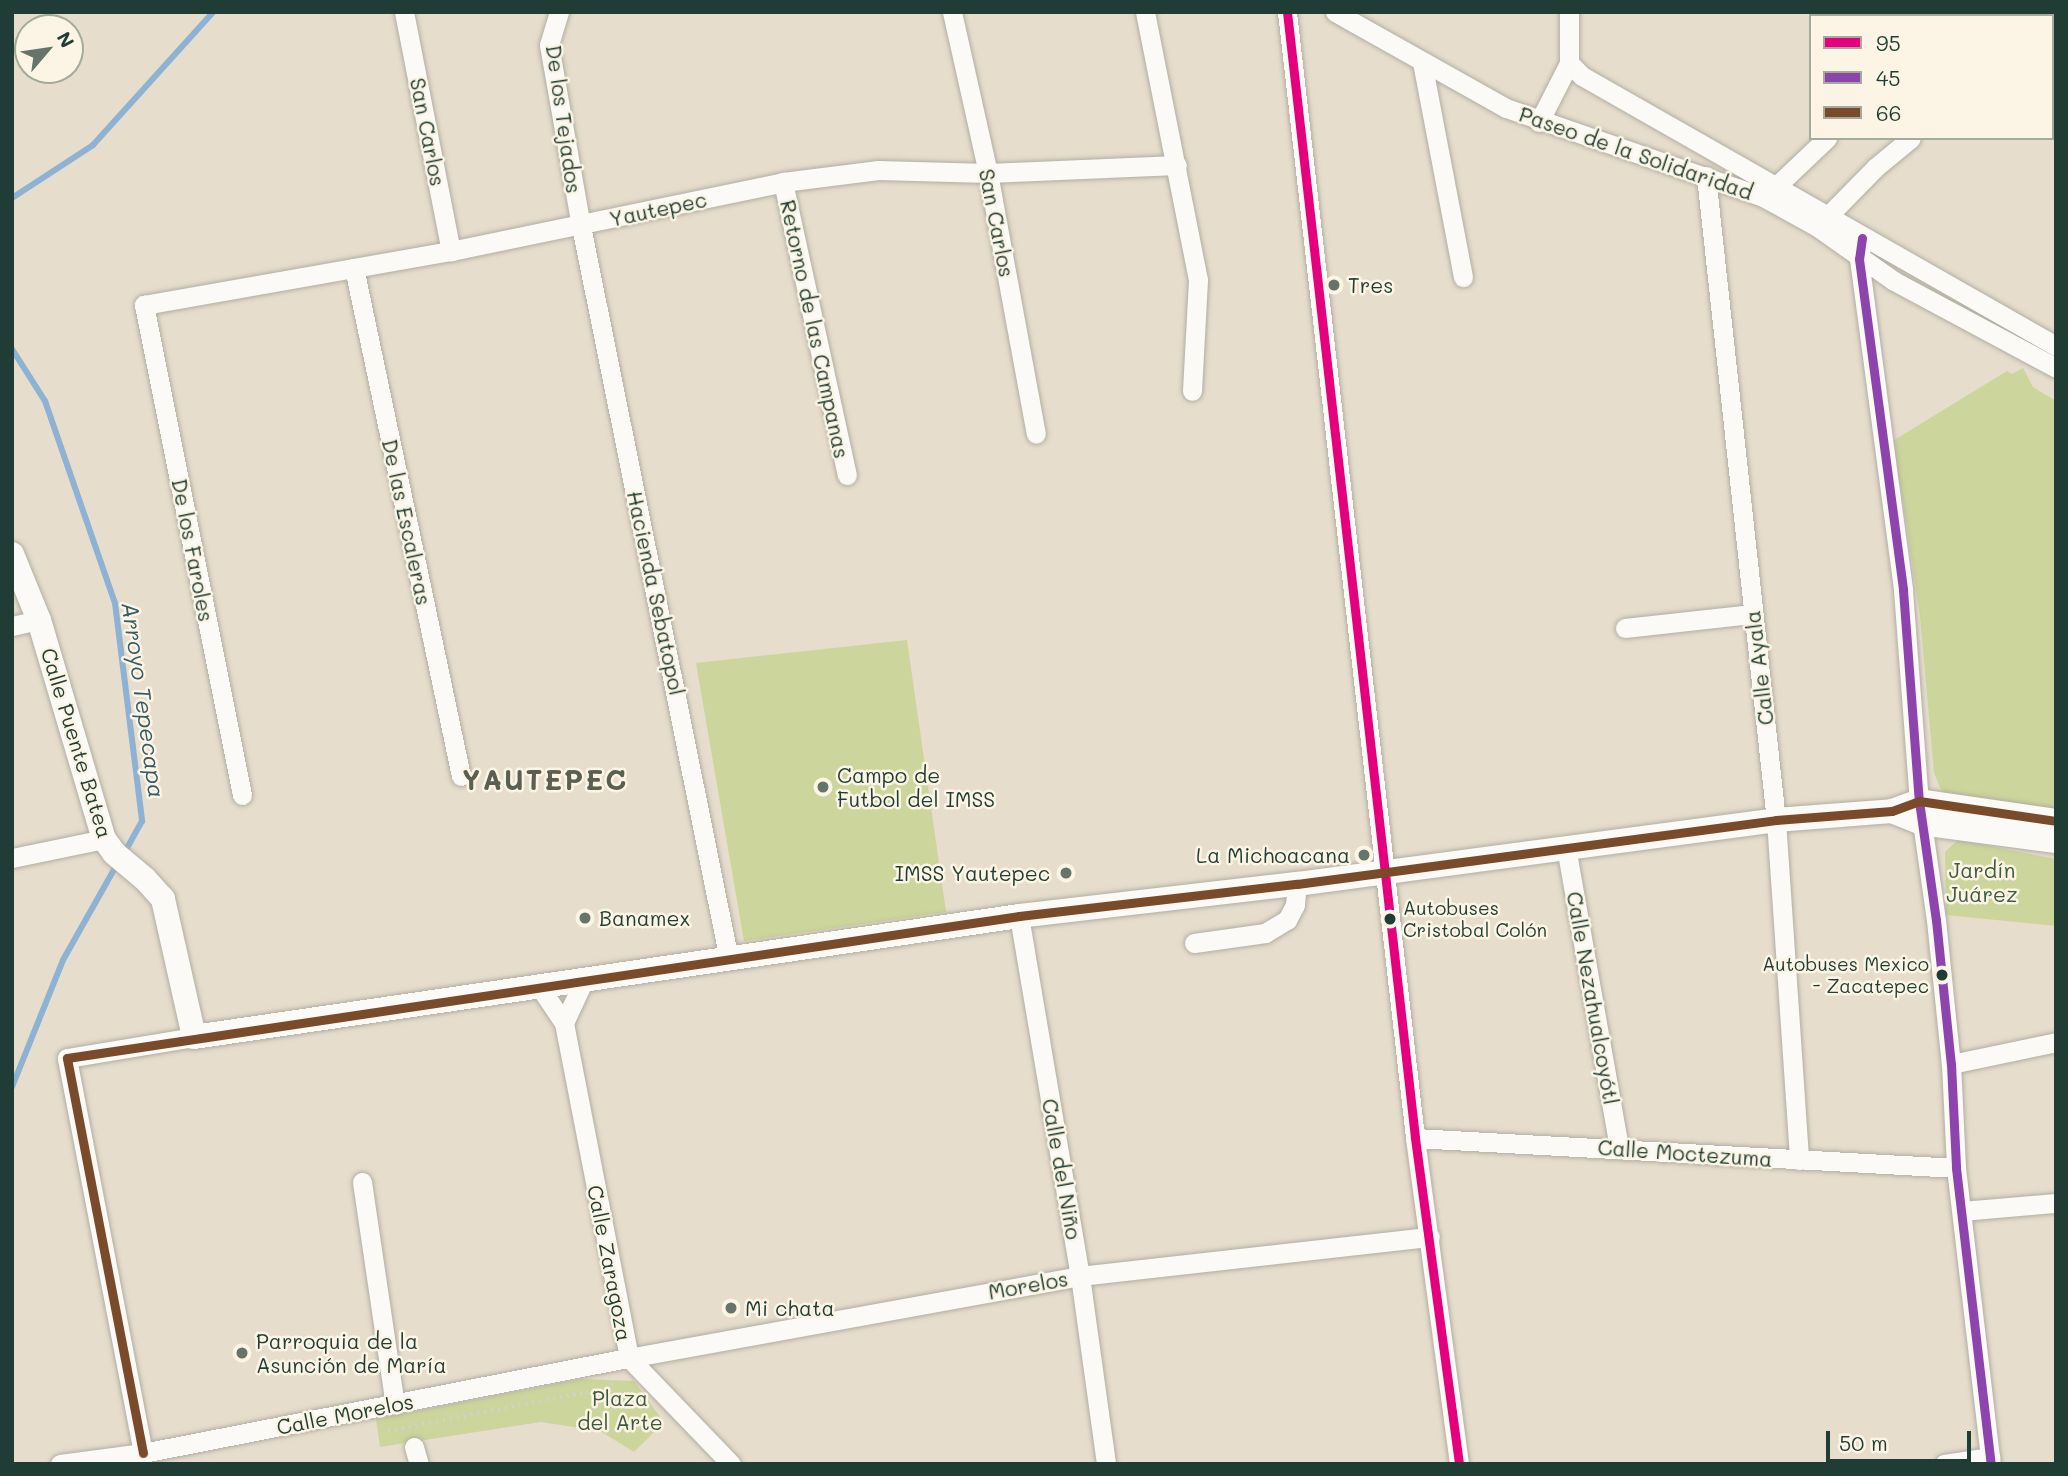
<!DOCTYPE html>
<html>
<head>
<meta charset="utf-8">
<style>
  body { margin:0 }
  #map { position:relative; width:2068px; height:1476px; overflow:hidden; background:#e6ddcc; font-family:Mali,sans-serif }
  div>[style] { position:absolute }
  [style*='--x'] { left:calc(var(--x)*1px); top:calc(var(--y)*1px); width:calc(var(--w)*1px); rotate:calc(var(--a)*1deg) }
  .green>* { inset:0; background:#ccd59b }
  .stream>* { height:6px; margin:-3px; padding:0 3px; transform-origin:3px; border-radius:3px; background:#8db2d3 }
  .path>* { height:3.5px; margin-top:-1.75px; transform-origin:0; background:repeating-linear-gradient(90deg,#d2d1cd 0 2px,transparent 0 7px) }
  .roads { filter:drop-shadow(0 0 2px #b1aea3) drop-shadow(0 0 2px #b1aea3) }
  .minor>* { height:19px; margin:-9.5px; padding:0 9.5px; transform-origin:9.5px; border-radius:9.5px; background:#fbfaf7 }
  .major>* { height:24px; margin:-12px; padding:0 12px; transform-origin:12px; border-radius:12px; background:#fbfaf7 }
  .bus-1>* { height:9px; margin:-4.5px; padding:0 4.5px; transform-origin:4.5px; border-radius:4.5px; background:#e5007d }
  .bus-2>* { height:9px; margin:-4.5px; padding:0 4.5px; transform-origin:4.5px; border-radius:4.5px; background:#8e44ad }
  .bus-3>* { height:9px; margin:-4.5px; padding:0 4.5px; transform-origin:4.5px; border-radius:4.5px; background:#7a4b2a }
  .dots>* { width:19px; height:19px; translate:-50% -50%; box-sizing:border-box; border:4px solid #fcf5e5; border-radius:50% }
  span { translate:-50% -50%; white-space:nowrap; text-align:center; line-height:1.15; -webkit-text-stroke:5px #fcf5e5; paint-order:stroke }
  .bus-label { font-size:19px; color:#1f3d34 }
  .left { translate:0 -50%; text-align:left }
  .right { translate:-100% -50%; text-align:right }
  .street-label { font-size:21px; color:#1f3d34 }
  .poi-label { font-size:21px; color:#1f3d34 }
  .park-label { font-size:21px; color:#3d5a41 }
  .water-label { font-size:23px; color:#355b65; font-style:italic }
  .district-label { font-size:28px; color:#5b5f51; font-weight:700; letter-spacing:2px }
  .frame { position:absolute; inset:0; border:14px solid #1f3d34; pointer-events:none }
  .legend { position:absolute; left:1809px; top:14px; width:245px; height:126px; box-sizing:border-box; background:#fcf5e5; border:2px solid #a4ab9e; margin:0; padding:9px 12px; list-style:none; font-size:21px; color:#1f3d34 }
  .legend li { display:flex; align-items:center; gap:14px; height:35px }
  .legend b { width:35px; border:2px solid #a4ab9e }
  .north { position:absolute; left:14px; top:14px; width:70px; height:70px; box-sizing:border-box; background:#fcf5e5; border:2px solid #a4ab9e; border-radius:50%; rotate:61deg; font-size:19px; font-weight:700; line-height:28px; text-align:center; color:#1f3d34 }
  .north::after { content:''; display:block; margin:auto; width:24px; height:32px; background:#657569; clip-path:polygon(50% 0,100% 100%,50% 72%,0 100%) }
  .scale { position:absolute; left:1826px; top:1431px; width:145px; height:32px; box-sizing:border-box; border:4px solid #1f3d34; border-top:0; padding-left:9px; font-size:21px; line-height:24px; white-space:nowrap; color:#1f3d34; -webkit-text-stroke:5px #fcf5e5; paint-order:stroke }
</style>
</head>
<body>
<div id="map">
  <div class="green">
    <div style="clip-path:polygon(2023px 368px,2033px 387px,2056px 401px,2056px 821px,1943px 794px,1934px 773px,1920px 616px,1901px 488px,1886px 445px,2007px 371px,2012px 374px)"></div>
    <div style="clip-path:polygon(907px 640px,946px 912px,744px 941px,696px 663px)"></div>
    <div style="clip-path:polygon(1958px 840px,2056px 859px,2056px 926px,1946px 915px,1945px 852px)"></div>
    <div style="clip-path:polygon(581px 1379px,634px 1381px,664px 1422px,634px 1452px,600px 1431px,541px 1422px,380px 1447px,376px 1419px)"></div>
  </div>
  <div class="stream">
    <div style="--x:12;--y:198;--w:97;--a:-33.2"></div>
    <div style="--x:93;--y:145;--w:179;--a:-47.9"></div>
    <div style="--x:12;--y:349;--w:62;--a:57.6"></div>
    <div style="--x:45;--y:401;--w:214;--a:70.9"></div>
    <div style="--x:115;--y:603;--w:220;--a:82.9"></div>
    <div style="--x:142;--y:821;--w:39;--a:119"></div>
    <div style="--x:12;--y:1087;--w:137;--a:-68.1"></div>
    <div style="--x:63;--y:960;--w:110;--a:-60.6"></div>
  </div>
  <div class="path">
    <div style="--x:388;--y:1431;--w:202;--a:-11.1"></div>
    <div style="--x:586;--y:1392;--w:26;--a:16"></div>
    <div style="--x:611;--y:1399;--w:18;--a:-90"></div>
  </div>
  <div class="roads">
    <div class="minor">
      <div style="--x:404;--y:12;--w:244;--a:78.9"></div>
      <div style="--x:559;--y:12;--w:34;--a:107"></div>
      <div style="--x:549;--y:45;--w:184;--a:80"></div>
      <div style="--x:581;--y:226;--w:749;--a:78.6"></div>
      <div style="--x:952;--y:12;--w:165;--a:77.4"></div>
      <div style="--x:988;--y:173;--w:265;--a:79.6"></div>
      <div style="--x:1145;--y:12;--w:273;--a:78.8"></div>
      <div style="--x:1198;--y:280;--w:111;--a:93.1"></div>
      <div style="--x:1287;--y:12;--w:1133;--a:83.51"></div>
      <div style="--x:1415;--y:1138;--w:329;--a:82.3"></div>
      <div style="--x:1335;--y:12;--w:196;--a:29.3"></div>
      <div style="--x:1506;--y:108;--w:272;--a:19.1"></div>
      <div style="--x:1763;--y:197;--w:60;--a:28.7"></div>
      <div style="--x:1816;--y:226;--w:95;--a:35.2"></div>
      <div style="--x:1894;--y:281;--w:184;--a:28.2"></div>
      <div style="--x:1569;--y:12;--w:51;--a:90"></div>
      <div style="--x:1569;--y:63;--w:18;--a:45"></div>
      <div style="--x:1582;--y:76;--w:546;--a:29.67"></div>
      <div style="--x:1971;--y:16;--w:6;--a:-45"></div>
      <div style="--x:2052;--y:20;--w:5;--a:-37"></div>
      <div style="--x:1422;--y:62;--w:219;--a:79.2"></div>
      <div style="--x:1539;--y:122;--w:66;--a:-63"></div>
      <div style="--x:1706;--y:176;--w:648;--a:83.8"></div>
      <div style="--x:1776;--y:820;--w:341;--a:86.1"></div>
      <div style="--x:783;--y:182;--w:300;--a:77.7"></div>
      <div style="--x:1767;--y:195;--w:83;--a:-43.5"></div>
      <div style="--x:1820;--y:224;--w:80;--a:-45.5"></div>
      <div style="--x:1876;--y:167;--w:45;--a:-39.6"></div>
      <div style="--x:1862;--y:238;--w:21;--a:98"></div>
      <div style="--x:1859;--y:259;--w:334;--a:82.4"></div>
      <div style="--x:1903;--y:590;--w:212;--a:85.7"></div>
      <div style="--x:1919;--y:801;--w:120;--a:81.9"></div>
      <div style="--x:1936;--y:920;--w:145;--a:84.1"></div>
      <div style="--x:1951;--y:1064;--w:104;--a:87.2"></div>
      <div style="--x:1956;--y:1168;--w:298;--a:83.3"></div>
      <div style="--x:354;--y:268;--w:519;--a:78.11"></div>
      <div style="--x:12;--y:626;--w:28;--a:-13"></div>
      <div style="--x:1625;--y:628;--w:128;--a:-6.3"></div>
      <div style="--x:242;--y:795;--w:500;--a:-101.3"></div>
      <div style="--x:144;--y:305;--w:312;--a:-10"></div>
      <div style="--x:451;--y:251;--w:339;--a:-11.7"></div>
      <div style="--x:783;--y:182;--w:96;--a:-7.2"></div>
      <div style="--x:878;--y:170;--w:110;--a:1.6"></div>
      <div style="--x:988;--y:173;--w:189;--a:-2.4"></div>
      <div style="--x:1566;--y:847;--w:307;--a:80"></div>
      <div style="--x:12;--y:858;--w:94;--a:-11.7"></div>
      <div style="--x:1019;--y:916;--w:365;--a:80.4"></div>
      <div style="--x:1080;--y:1276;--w:190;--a:82.1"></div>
      <div style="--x:1194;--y:943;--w:72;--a:-8"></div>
      <div style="--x:1265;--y:933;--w:26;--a:-31"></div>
      <div style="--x:1287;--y:920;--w:17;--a:-62"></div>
      <div style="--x:1295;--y:905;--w:21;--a:-85"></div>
      <div style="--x:583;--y:982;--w:45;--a:114.9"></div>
      <div style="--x:564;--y:1023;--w:341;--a:79"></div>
      <div style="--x:629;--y:1358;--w:147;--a:46.1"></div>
      <div style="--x:539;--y:986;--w:45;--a:56"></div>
      <div style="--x:1951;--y:1064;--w:107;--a:-11.8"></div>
      <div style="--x:1415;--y:1138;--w:542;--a:3.17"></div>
      <div style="--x:362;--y:1182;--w:225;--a:81.6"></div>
      <div style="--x:1962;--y:1211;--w:94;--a:-4.9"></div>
      <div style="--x:414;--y:1447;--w:18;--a:74"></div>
      <div style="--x:143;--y:1453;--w:402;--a:-100.9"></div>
      <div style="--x:67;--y:1058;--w:129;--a:-9.4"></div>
      <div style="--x:60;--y:1464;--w:84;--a:-7.5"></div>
      <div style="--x:143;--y:1453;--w:495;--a:-11.1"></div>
      <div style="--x:629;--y:1358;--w:458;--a:-10.3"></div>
      <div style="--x:1080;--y:1276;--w:352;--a:-6.4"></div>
      <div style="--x:1944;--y:1464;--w:47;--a:-8.7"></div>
    </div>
    <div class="major">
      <div style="--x:12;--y:554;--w:71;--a:67.8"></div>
      <div style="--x:39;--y:620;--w:228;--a:73.5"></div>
      <div style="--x:104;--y:839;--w:17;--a:54"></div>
      <div style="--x:114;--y:853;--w:40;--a:40"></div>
      <div style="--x:145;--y:879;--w:27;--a:48"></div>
      <div style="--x:163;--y:899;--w:141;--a:77.3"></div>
      <div style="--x:194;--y:1037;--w:834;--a:-8.34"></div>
      <div style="--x:1019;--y:916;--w:280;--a:-6.6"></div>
      <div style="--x:1297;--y:884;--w:483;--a:-7.6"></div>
      <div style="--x:1776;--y:820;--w:116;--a:-4.4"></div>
      <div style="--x:1892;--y:811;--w:29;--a:-20"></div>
      <div style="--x:1919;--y:801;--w:138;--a:8.3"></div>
      <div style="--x:1892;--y:811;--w:31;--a:22"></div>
      <div style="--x:1921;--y:823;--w:136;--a:7.6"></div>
    </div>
  </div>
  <div class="bus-1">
    <div style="--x:1287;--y:12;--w:1133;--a:83.51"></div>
    <div style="--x:1415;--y:1138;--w:329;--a:82.3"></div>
  </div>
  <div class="bus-2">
    <div style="--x:1862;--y:238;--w:21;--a:98"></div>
    <div style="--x:1859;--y:259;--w:334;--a:82.4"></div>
    <div style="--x:1903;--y:590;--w:212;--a:85.7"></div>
    <div style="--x:1919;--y:801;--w:120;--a:81.9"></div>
    <div style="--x:1936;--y:920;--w:145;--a:84.1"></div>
    <div style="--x:1951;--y:1064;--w:104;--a:87.2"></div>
    <div style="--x:1956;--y:1168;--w:298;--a:83.3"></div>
  </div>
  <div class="bus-3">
    <div style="--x:143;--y:1453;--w:402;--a:-100.9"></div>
    <div style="--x:67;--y:1058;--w:963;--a:-8.48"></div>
    <div style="--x:1019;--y:916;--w:280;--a:-6.6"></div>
    <div style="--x:1297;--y:884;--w:483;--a:-7.6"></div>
    <div style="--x:1776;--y:820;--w:116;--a:-4.4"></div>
    <div style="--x:1892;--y:811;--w:29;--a:-20"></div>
    <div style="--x:1919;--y:801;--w:138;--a:8.3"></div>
  </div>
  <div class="dots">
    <div style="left:1334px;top:285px;background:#657569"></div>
    <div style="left:823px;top:787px;background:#657569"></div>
    <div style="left:1364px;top:855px;background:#657569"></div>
    <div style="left:1066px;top:873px;background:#657569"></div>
    <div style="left:585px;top:918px;background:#657569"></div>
    <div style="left:1390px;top:919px;background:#1f3d34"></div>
    <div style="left:1942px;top:975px;background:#1f3d34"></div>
    <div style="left:731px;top:1308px;background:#657569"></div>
    <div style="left:242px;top:1353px;background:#657569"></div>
  </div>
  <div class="bus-label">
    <span class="left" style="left:1403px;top:919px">Autobuses<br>Cristobal Colón</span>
    <span class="right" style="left:1929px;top:975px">Autobuses Mexico<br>- Zacatepec</span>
  </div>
  <div class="street-label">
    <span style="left:564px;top:119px;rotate:82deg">De los Tejados</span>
    <span style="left:428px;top:132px;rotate:79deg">San Carlos</span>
    <span style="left:1636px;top:153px;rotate:19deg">Paseo de la Solidaridad</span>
    <span style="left:658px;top:209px;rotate:-12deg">Yautepec</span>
    <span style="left:997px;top:223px;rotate:79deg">San Carlos</span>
    <span style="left:815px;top:329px;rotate:78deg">Retorno de las Campanas</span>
    <span style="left:407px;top:522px;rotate:78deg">De las Escaleras</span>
    <span style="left:193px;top:550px;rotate:79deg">De los Faroles</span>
    <span style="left:656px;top:593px;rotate:78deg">Hacienda Sebatopol</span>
    <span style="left:1759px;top:668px;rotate:-97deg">Calle Ayala</span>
    <span style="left:77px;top:743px;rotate:73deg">Calle Puente Batea</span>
    <span style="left:1593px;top:998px;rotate:80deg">Calle Nezahualcoyótl</span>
    <span style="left:1685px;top:1153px;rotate:4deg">Calle Moctezuma</span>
    <span style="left:1062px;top:1169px;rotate:80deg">Calle del Niño</span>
    <span style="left:610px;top:1263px;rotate:79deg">Calle Zaragoza</span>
    <span style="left:1028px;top:1285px;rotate:-10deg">Morelos</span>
    <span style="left:345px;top:1414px;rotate:-11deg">Calle Morelos</span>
  </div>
  <div class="poi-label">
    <span class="left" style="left:1348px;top:285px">Tres</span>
    <span class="left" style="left:837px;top:787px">Campo de<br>Futbol del IMSS</span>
    <span class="right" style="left:1350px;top:855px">La Michoacana</span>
    <span class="right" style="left:1050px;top:873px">IMSS Yautepec</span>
    <span class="left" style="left:599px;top:918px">Banamex</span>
    <span class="left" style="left:745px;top:1308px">Mi chata</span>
    <span class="left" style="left:256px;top:1353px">Parroquia de la<br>Asunción de María</span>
  </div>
  <div class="park-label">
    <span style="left:1982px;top:882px">Jardín<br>Juárez</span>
    <span style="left:620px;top:1410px">Plaza<br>del Arte</span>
  </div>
  <div class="water-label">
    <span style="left:144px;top:700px;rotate:82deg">Arroyo Tepecapa</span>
  </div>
  <div class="district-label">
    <span style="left:545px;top:779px">YAUTEPEC</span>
  </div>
  <div class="frame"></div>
  <ul class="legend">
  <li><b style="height:9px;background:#e5007d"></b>95</li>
  <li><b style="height:9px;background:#8e44ad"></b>45</li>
  <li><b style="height:9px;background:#7a4b2a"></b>66</li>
  </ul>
  <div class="north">N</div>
  <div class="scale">50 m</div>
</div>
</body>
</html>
